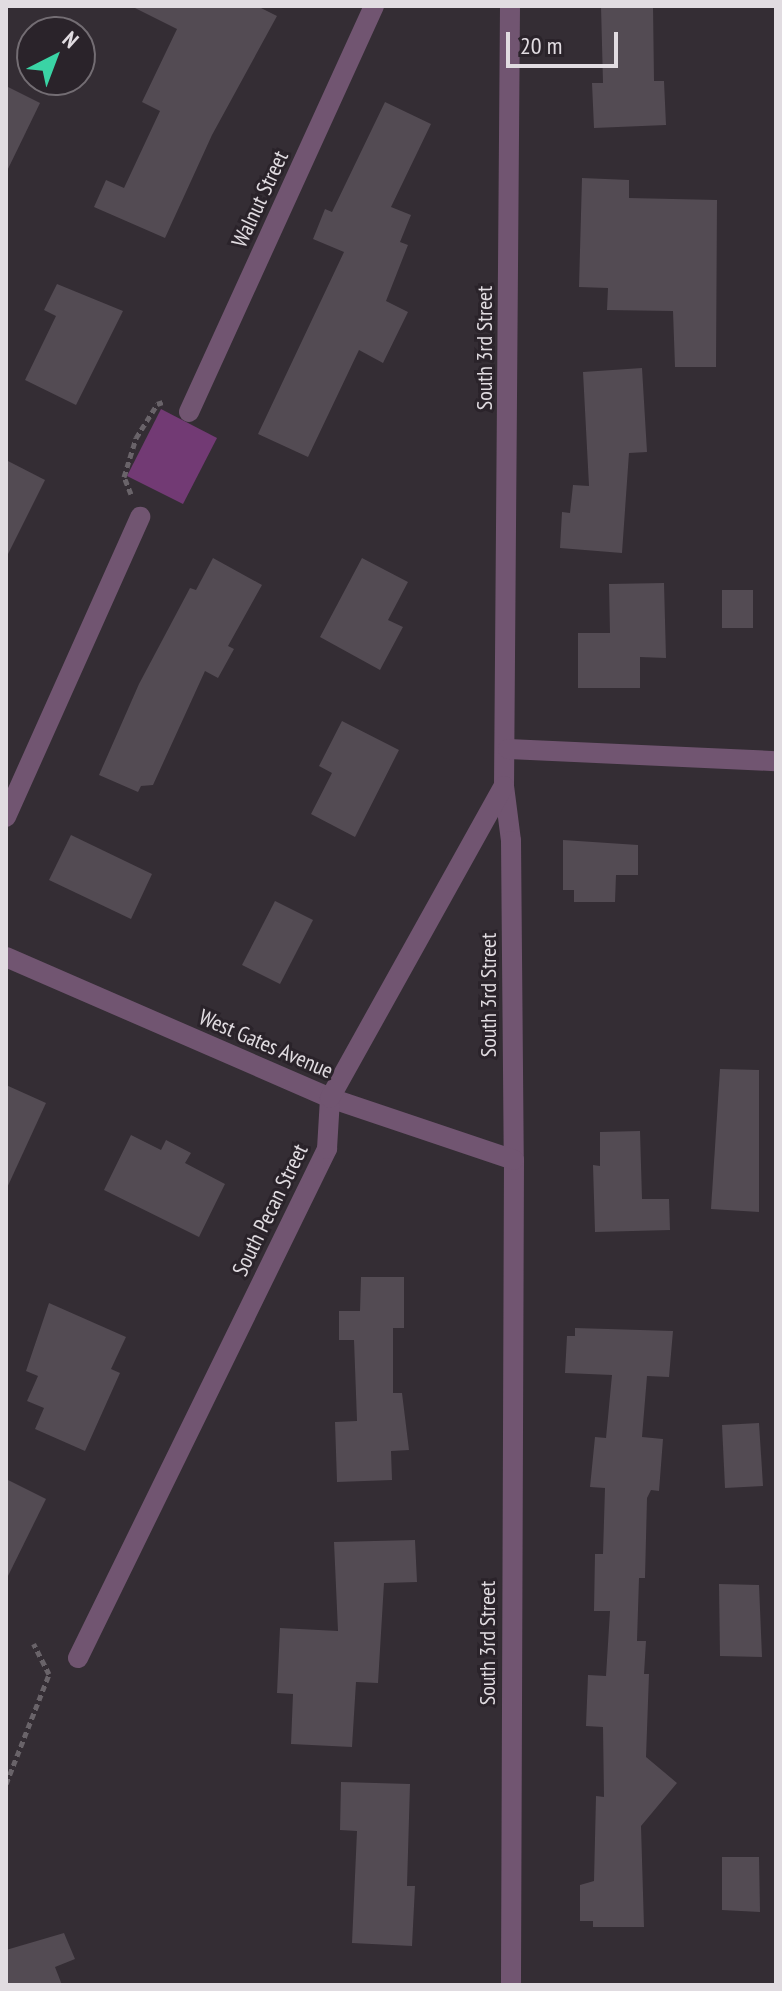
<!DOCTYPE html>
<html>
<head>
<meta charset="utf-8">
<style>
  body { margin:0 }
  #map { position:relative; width:782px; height:1991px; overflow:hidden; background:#342d34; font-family:"PT Sans Narrow",sans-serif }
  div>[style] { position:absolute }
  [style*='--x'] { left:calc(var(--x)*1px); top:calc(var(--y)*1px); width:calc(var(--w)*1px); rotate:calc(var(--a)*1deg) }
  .green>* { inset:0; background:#723a74 }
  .building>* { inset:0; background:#534b53 }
  .path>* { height:5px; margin-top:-2.5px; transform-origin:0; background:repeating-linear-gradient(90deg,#696369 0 6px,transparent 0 10px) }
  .street>* { height:20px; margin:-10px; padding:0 10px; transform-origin:10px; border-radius:10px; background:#715571 }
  span { translate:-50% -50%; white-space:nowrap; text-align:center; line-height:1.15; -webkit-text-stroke:6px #2a232a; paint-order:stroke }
  .street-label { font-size:22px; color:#e1dce1 }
  .frame { position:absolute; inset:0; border:8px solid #e1dce1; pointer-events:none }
  .north { position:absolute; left:16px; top:16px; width:80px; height:80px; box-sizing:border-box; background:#2a232a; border:2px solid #736d73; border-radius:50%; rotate:42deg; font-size:22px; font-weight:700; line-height:32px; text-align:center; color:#e1dce1 }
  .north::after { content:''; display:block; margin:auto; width:28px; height:36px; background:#3ad4a5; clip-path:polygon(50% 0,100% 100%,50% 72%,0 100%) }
  .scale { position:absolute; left:506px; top:32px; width:112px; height:36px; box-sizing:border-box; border:4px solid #e1dce1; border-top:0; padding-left:10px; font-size:24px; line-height:28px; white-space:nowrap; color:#e1dce1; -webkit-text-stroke:6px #2a232a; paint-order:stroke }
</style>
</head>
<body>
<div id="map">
  <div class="green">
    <div style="clip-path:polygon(161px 409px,217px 438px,183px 504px,127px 476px)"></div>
  </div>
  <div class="building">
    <div style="clip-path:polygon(131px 6px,257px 6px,277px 16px,212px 135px,165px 238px,94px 207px,106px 180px,124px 188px,160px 111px,142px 102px,177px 29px)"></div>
    <div style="clip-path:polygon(601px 6px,653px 6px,654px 81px,664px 81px,666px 125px,594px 128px,592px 83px,603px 83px)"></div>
    <div style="clip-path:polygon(6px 86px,40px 103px,6px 173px)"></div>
    <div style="clip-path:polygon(385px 102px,431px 124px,391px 207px,411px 215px,400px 242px,408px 245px,386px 301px,408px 312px,383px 363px,359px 350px,308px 457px,258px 434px,344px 252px,313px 239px,325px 209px,332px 212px)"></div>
    <div style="clip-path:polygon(582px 178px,629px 180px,629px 198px,717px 200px,716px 367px,675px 367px,673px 311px,607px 310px,608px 288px,579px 287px)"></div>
    <div style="clip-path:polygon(57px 284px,123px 311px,76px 405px,25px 380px,56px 316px,44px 310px)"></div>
    <div style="clip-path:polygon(642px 368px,647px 452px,629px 453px,622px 553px,560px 548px,562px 512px,570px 513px,573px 485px,589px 486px,583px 372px)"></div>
    <div style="clip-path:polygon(6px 460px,45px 480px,6px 558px)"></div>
    <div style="clip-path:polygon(213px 558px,262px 585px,228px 646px,234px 649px,218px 678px,205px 671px,153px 785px,141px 786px,138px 792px,99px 775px,139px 684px,190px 588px,196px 590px)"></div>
    <div style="clip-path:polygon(362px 558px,408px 582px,388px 620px,403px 627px,380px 670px,320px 637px)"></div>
    <div style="clip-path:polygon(664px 583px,666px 658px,640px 657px,640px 688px,578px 688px,578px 633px,610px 633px,609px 584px)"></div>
    <div style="clip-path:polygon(722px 590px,753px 590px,753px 628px,722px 628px)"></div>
    <div style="clip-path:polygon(342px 721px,399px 750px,355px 837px,311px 814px,332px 773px,319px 766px)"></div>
    <div style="clip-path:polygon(71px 835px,152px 874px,131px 919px,49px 880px)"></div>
    <div style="clip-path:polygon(563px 840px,638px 845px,638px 875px,616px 875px,615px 902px,574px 902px,574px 890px,563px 890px)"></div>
    <div style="clip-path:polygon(275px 901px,313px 920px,280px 984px,242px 965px)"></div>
    <div style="clip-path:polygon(720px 1069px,759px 1070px,759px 1212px,711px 1209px)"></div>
    <div style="clip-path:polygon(6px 1085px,46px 1103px,6px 1190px)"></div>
    <div style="clip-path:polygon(640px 1131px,642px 1199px,669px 1199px,670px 1230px,595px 1232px,593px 1165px,600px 1166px,600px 1132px)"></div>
    <div style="clip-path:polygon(131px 1135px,161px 1150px,166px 1140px,191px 1153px,185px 1163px,225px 1184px,199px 1237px,104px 1190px)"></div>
    <div style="clip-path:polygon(361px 1277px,404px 1277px,404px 1328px,393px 1328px,393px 1393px,402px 1393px,409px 1450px,391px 1451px,392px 1480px,337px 1482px,335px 1422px,357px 1421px,354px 1340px,339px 1340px,339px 1311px,360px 1311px)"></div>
    <div style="clip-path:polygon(49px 1303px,126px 1337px,111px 1369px,120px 1373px,85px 1451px,35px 1429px,44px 1408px,27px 1401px,38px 1376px,26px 1371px)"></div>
    <div style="clip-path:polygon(575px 1328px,673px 1331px,669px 1377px,647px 1376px,642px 1437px,663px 1439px,659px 1491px,651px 1490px,647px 1498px,645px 1578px,639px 1578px,637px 1641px,646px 1641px,644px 1674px,649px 1674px,646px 1757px,677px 1783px,641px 1826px,644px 1927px,593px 1927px,593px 1921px,580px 1921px,580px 1885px,594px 1881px,596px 1796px,604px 1797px,603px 1727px,586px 1726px,588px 1675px,606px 1676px,610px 1611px,594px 1611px,595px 1554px,603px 1554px,605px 1488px,590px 1487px,595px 1437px,606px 1438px,612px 1375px,565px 1373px,567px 1336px,575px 1336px)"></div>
    <div style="clip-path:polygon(759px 1423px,763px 1486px,725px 1488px,722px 1425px)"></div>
    <div style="clip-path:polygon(6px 1479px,46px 1499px,6px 1580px)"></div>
    <div style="clip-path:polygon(415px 1540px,417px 1582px,384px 1583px,378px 1683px,356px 1682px,352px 1747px,291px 1744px,293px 1694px,277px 1693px,280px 1628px,338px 1631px,334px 1542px)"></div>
    <div style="clip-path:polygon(719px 1584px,759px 1585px,762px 1657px,720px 1656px)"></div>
    <div style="clip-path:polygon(341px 1782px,410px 1784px,407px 1886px,415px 1886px,412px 1946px,352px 1943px,357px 1831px,340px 1830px)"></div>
    <div style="clip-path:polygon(722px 1857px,759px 1857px,760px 1912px,722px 1910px)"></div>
    <div style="clip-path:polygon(64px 1933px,75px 1959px,55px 1967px,62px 1985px,6px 1985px,6px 1950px)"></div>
  </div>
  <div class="path">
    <div style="--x:131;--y:494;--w:18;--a:-112"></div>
    <div style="--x:124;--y:477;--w:41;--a:-72.9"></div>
    <div style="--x:136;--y:438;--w:40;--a:-58"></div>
    <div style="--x:157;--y:404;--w:6;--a:-18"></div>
    <div style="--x:6;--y:1784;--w:118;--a:-68.6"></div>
    <div style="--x:49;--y:1674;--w:34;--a:-117"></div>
  </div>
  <div class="street">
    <div style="--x:510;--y:6;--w:780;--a:90.44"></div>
    <div style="--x:504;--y:786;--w:55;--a:82.7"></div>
    <div style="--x:511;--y:841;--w:319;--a:89.5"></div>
    <div style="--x:514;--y:1160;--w:825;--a:90.21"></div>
    <div style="--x:189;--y:412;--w:446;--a:-65.5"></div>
    <div style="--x:508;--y:749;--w:268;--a:2.6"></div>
    <div style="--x:6;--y:817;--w:329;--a:-65.9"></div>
    <div style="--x:6;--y:957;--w:353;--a:23.5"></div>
    <div style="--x:330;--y:1098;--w:194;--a:18.6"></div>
    <div style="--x:78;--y:1658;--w:567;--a:-63.93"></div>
    <div style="--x:327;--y:1149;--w:51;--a:-86.6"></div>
    <div style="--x:330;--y:1098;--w:357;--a:-60.9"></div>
  </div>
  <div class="street-label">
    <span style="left:260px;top:199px;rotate:-65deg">Walnut Street</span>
    <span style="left:485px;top:348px;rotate:-90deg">South 3rd Street</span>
    <span style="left:489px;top:995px;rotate:-90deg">South 3rd Street</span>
    <span style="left:266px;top:1044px;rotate:23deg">West Gates Avenue</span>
    <span style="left:270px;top:1210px;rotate:-64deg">South Pecan Street</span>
    <span style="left:488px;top:1643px;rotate:-90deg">South 3rd Street</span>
  </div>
  <div class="frame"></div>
  <div class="north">N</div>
  <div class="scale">20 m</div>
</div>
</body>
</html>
